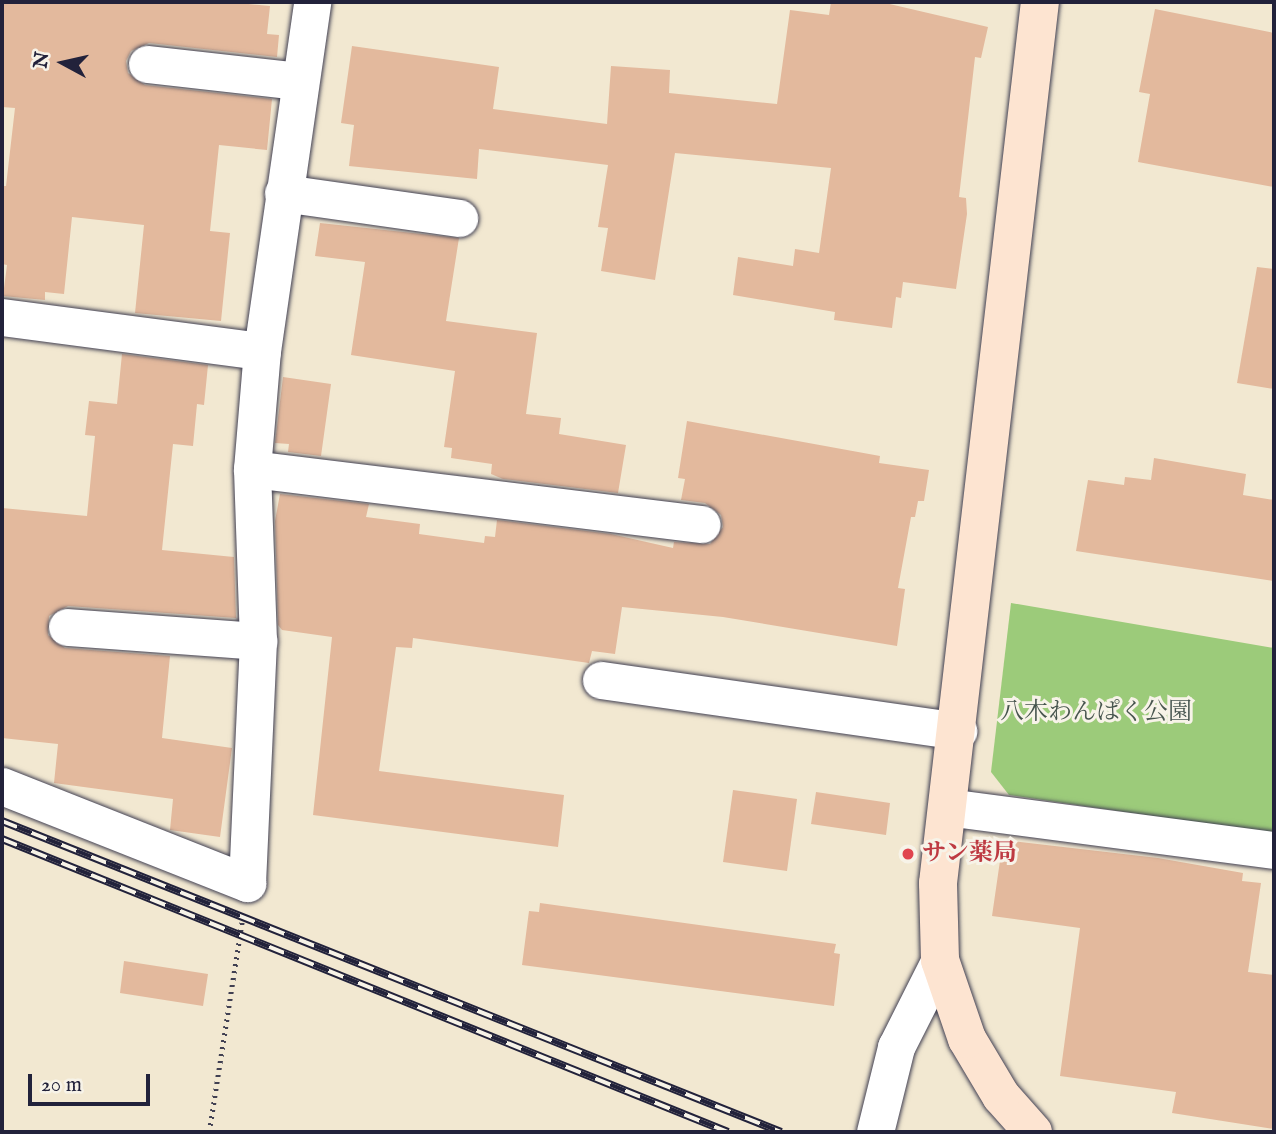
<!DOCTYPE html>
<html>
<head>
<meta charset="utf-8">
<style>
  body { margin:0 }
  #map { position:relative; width:1276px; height:1134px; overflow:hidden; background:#f2e8d1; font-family:"IM FELL English","Noto Serif JP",serif }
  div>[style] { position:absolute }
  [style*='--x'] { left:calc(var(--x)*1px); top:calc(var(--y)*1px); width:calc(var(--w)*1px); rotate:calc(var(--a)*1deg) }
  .green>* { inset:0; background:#9ccb7a }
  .building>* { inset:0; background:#e3b99d }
  .path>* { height:4.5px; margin-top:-2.25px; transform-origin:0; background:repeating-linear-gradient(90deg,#414052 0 2px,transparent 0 7px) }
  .roads { filter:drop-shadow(0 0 2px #414052) drop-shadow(0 0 2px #414052) }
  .street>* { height:37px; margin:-18.5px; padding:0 18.5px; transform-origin:18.5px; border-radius:18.5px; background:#fff }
  .secondary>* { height:38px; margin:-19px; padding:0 19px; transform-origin:19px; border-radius:19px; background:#fde4d1 }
  .rail>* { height:8px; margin-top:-4px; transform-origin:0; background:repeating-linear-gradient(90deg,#f7f3e8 0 16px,#22223b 0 32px); box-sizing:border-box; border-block:2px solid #22223b }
  .dots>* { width:19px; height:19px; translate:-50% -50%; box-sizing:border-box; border:4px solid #f7f3e8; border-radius:50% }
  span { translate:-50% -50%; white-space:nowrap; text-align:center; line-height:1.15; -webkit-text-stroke:6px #f7f3e8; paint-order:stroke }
  .park-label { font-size:24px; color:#47554e }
  .health-label { font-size:24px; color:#be3a42; font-weight:700 }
  .left { translate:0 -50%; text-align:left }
  .frame { position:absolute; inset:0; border:4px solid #22223b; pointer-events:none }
  .north { position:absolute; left:28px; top:28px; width:70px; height:70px; -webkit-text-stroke:5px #f7f3e8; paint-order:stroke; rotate:278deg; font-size:19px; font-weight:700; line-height:28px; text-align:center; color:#22223b }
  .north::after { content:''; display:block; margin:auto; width:24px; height:32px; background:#22223b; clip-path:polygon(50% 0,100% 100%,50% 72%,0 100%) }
  .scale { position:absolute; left:28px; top:1074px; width:122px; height:32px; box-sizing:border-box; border:4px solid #22223b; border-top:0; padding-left:9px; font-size:21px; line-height:24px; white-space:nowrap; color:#22223b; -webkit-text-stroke:5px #f7f3e8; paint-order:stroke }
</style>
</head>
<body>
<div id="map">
  <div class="green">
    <div style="clip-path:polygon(1011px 603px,1274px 648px,1274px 834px,1009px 795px,991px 772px)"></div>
  </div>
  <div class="building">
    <div style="clip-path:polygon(2px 2px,228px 2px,270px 6px,267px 34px,279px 35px,277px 57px,149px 43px,131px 51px,126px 61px,128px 73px,145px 85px,272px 99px,267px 150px,219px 145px,210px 231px,230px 233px,221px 321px,135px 313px,144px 225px,72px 217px,64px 294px,45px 292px,45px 300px,3px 296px,7px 265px,2px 264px,2px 186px,6px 186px,15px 108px,2px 107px)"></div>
    <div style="clip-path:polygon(831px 2px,881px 2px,988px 27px,981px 58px,975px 57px,959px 197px,966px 198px,967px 214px,956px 289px,903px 282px,901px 298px,896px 297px,892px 328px,834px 320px,835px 312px,733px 295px,738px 257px,793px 266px,795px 249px,819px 253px,831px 168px,675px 153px,655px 280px,601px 271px,608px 228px,598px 227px,608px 165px,479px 149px,477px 179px,349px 166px,354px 125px,341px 123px,352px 46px,499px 67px,493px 109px,607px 124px,611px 66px,670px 70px,669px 93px,777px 104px,790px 10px,829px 15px)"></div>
    <div style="clip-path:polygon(1155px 9px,1274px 33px,1274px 187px,1138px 162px,1150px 94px,1139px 92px)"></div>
    <div style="clip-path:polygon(320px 223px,459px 238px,446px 321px,537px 333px,526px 414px,561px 418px,559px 434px,626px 445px,618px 493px,503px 479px,491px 474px,492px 464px,451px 458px,452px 448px,444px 447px,455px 371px,351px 355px,365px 262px,315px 256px)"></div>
    <div style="clip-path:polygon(1257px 267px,1274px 269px,1274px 389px,1237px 383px)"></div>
    <div style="clip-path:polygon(122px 354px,208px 365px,204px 405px,197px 404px,193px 446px,173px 444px,162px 550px,234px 557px,236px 618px,68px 606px,49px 616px,48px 635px,65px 648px,170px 656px,162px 738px,232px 748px,220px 837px,170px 830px,173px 799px,54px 783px,58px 744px,2px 738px,2px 508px,87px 516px,95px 436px,85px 435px,89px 401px,117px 404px)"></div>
    <div style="clip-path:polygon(283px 377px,331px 384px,321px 456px,288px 452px,289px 444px,275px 443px)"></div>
    <div style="clip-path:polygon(687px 421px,880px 456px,879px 463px,929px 470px,924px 501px,918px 501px,915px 517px,911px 517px,898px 588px,905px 589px,897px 646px,723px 617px,622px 607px,615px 654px,592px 651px,589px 663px,413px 638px,412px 648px,396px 647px,379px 771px,564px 795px,558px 847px,313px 815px,332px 637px,282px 630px,278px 625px,275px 521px,280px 494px,369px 504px,366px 517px,420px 524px,419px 534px,484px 543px,485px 536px,495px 537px,497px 520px,611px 534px,673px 548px,674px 542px,710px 544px,723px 527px,721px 515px,705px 503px,681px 500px,685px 479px,678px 478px)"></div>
    <div style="clip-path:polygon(1154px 458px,1246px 474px,1243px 495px,1274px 500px,1274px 581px,1076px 551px,1088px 480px,1124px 485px,1125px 477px,1151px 480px)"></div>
    <div style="clip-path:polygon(733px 790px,797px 799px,787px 871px,723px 862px)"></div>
    <div style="clip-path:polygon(816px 792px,890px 803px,886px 835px,811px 824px)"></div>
    <div style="clip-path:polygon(1003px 840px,1158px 858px,1243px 873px,1242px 881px,1261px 883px,1248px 972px,1274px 975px,1274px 1129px,1172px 1113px,1176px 1092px,1060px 1076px,1080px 928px,992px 916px)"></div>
    <div style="clip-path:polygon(540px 903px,836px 944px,834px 953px,840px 954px,834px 1006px,522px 965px,529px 911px,539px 912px)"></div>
    <div style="clip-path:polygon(124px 961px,208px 974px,203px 1006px,120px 993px)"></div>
  </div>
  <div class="path">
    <div style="--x:209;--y:1132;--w:213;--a:-81.1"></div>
  </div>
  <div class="roads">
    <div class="street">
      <div style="--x:147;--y:64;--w:152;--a:6.4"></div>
      <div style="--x:283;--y:193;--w:178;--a:8.1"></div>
      <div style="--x:2;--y:317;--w:262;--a:7.5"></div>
      <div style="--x:252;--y:469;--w:453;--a:7"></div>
      <div style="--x:67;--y:627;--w:192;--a:4.2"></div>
      <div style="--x:601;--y:680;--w:361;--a:8.1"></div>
      <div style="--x:2;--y:786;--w:264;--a:21.6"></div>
      <div style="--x:247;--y:883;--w:242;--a:-87.4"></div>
      <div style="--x:258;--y:641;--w:172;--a:-92"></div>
      <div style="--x:252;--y:469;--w:118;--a:-85.2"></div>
      <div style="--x:262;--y:351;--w:353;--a:-81.8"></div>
      <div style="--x:947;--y:807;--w:330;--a:7.5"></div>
      <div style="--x:875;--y:1132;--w:88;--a:-76.1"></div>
      <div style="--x:896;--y:1047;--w:97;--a:-63.2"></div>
    </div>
    <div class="secondary">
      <div style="--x:1033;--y:1132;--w:48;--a:-131.6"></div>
      <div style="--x:1001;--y:1096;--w:66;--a:-120.8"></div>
      <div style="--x:967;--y:1039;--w:83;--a:-108.9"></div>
      <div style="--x:940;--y:960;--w:77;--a:-91.5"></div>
      <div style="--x:938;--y:883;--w:887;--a:-83.4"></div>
    </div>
  </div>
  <div class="rail">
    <div style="--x:2;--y:821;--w:839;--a:21.76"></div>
    <div style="--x:2;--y:839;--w:783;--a:21.98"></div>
  </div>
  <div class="dots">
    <div style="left:908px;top:854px;background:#e0444e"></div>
  </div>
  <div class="park-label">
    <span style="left:1096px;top:713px">八木わんぱく公園</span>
  </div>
  <div class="health-label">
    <span class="left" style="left:922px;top:854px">サン薬局</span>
  </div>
  <div class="frame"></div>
  <div class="north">N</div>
  <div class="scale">20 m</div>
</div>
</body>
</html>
